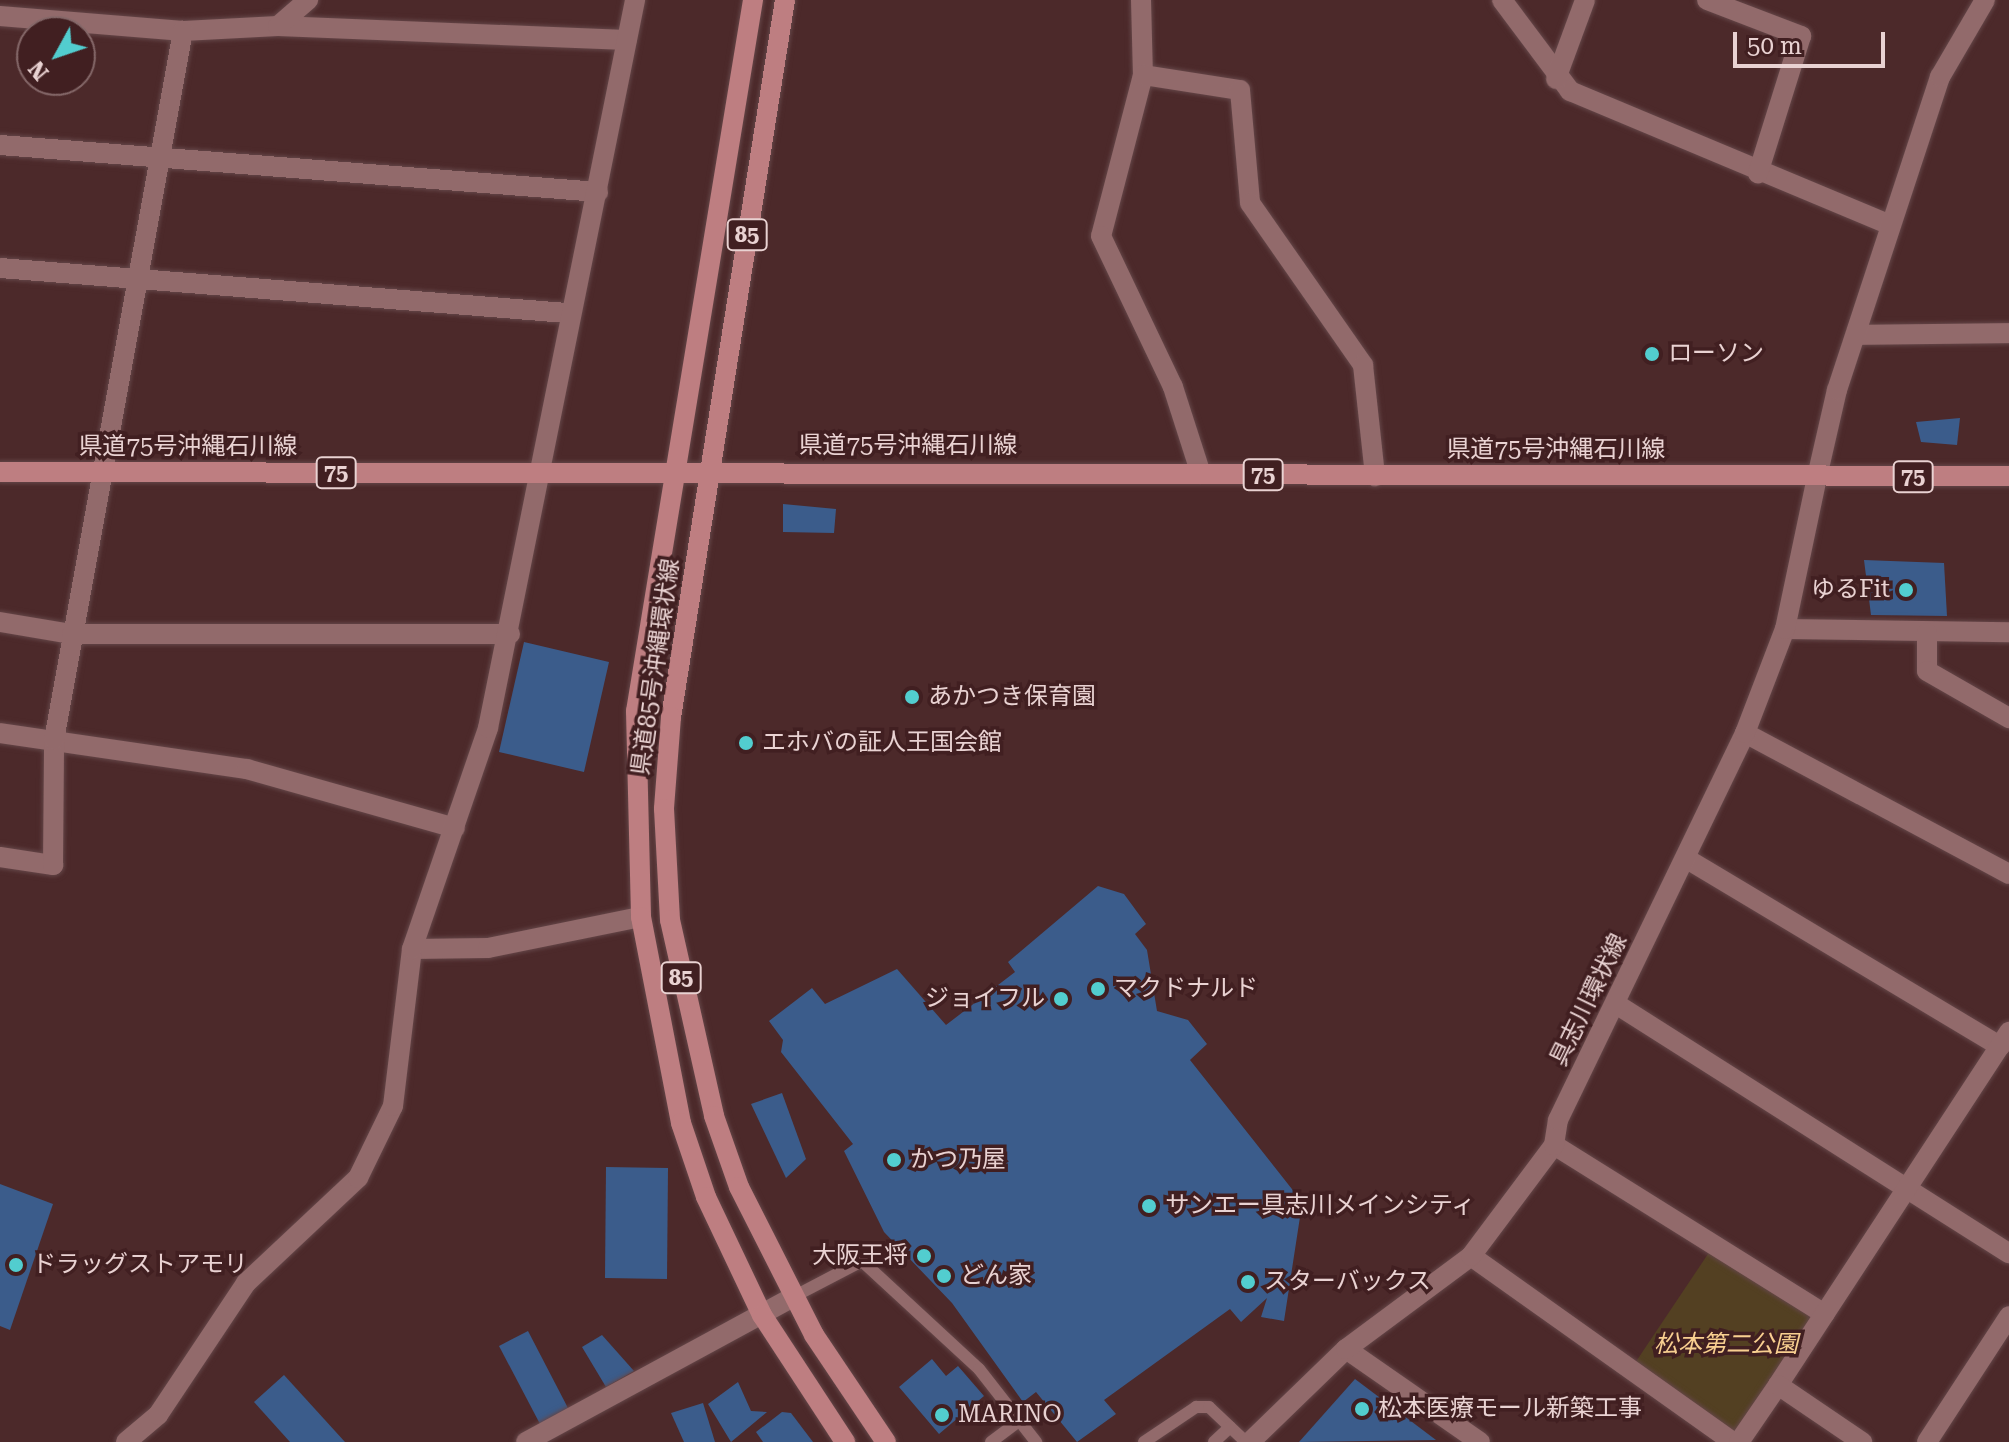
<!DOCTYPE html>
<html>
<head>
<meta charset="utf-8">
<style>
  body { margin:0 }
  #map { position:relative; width:2009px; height:1442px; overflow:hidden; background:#4c292a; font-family:"Roboto Serif","Noto Sans JP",serif }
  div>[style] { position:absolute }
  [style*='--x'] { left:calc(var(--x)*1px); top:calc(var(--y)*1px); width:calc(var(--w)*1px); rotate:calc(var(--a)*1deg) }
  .green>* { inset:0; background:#534022 }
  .building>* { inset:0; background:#3b5c8b }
  .roads { filter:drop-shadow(0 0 2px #644648) drop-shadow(0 0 2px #644648) }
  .lane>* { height:12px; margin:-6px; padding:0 6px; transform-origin:6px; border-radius:6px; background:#926a6b }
  .street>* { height:20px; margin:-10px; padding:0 10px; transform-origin:10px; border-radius:10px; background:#926a6b }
  .secondary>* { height:20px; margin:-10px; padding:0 10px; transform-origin:10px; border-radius:10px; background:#926a6b }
  .primary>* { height:20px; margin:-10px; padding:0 10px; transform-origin:10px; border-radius:10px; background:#be7e81 }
  .dots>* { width:22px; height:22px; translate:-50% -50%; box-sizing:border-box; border:4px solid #411f21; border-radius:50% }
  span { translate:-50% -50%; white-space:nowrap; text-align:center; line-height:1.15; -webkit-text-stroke:7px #411f21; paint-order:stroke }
  .shield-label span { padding:2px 6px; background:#411f21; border:2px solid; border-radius:6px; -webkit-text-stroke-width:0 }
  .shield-label { font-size:22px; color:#e9d2d2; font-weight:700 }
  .poi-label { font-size:24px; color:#e9d2d2 }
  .left { translate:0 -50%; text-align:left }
  .right { translate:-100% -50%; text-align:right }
  .street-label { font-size:24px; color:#e9d2d2 }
  .park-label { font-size:24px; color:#f8cf90; font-style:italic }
  .north { position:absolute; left:16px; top:16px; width:80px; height:80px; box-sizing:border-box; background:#411f21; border:2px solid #846768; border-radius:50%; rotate:230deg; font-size:22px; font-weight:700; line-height:32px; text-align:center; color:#e9d2d2 }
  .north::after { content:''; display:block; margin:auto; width:28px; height:36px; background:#52cdcf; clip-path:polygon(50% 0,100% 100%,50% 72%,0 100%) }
  .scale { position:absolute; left:1733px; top:32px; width:152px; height:36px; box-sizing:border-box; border:4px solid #e9d2d2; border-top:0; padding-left:10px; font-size:24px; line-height:28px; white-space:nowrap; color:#e9d2d2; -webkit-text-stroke:6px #411f21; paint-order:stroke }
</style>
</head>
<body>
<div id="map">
  <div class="green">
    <div style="clip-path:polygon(1714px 1245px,1824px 1314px,1739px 1442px,1631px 1369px)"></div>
  </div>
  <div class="building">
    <div style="clip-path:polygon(1960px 418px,1957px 445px,1921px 442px,1916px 422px)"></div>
    <div style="clip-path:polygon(783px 504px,836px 509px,834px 533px,783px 532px)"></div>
    <div style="clip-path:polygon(1864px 560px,1944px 563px,1947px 616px,1871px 615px)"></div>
    <div style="clip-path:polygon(524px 642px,609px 662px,584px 772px,499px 752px)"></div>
    <div style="clip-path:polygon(1098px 886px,1124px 894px,1146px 924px,1135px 934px,1147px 950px,1157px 1011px,1188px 1020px,1207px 1044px,1190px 1060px,1299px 1198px,1300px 1217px,1284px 1321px,1261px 1317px,1267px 1298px,1241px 1322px,1230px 1309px,1104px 1400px,1116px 1414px,1077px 1442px,1036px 1392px,1023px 1402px,952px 1303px,884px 1232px,844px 1151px,853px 1144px,781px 1052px,783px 1040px,769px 1021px,812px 988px,825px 1004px,897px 969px,946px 1025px,1015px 972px,1008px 962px)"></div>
    <div style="clip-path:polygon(782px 1093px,806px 1159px,786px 1178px,751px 1104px)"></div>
    <div style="clip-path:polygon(606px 1167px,668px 1168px,667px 1279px,605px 1278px)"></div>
    <div style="clip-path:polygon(0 1184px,53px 1204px,10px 1330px,0 1326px)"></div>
    <div style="clip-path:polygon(528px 1331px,569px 1410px,540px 1424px,499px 1346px)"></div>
    <div style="clip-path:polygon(602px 1335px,634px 1371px,606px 1387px,582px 1347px)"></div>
    <div style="clip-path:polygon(932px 1359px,946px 1376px,958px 1366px,984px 1396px,939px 1434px,899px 1387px)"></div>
    <div style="clip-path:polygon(284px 1375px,345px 1442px,290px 1442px,254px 1402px)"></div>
    <div style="clip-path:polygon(1355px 1379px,1436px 1440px,1299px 1442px)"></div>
    <div style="clip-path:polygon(738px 1382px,751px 1411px,767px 1412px,731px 1442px,708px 1404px)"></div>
    <div style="clip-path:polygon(703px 1403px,715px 1442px,684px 1442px,671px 1413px)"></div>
    <div style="clip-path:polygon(782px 1412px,791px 1413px,813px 1442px,763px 1442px,756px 1432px)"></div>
  </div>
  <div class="roads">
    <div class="lane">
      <div style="--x:793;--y:1297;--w:78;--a:-27.6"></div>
      <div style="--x:862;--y:1261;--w:159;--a:42.7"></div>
      <div style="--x:979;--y:1369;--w:93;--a:52"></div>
      <div style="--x:991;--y:1442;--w:35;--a:-37"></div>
      <div style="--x:1144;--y:1442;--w:63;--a:-33.9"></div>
      <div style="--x:1196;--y:1407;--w:13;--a:0"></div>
      <div style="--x:1209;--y:1407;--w:51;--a:43.4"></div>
      <div style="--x:1214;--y:1442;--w:22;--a:-43"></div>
    </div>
    <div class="street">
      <div style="--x:1141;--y:0;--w:75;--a:88.5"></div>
      <div style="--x:1143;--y:75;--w:166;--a:104.6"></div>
      <div style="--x:1101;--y:236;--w:167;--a:64.5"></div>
      <div style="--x:1173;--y:387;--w:91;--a:72.2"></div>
      <div style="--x:1502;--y:0;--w:114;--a:53.2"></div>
      <div style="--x:1570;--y:91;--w:347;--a:22.7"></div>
      <div style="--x:1707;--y:0;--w:101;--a:21"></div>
      <div style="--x:1801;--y:36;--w:144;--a:107.4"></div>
      <div style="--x:0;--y:16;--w:184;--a:4.7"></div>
      <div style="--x:183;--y:31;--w:95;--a:-3"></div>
      <div style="--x:278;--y:26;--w:349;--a:2.3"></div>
      <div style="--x:278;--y:26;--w:40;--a:-41"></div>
      <div style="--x:1143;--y:75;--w:98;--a:8.8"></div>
      <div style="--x:1240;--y:90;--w:113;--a:84.9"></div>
      <div style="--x:1250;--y:203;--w:198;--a:55.1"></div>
      <div style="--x:1363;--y:365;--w:112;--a:83.8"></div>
      <div style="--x:1556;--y:79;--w:84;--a:-69.8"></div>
      <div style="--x:0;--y:145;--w:600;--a:4.49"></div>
      <div style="--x:0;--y:268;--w:569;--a:4.54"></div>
      <div style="--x:1856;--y:335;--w:153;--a:-0.7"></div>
      <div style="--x:1817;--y:477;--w:89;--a:-77.1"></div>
      <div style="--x:1837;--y:390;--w:330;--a:-71.8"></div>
      <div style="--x:1940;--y:77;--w:89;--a:-59.7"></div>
      <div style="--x:0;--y:622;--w:73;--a:9.5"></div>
      <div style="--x:72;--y:634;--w:438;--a:0"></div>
      <div style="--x:1785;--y:629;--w:224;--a:0.8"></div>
      <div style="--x:1927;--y:633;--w:38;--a:90"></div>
      <div style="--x:1927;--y:671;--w:95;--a:29.8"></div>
      <div style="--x:0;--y:733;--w:250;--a:8.3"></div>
      <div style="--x:247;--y:769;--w:216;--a:15.8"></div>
      <div style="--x:1745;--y:733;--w:299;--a:28.1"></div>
      <div style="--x:0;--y:857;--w:54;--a:8.6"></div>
      <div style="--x:53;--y:865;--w:125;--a:-89.5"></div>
      <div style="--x:54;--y:740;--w:721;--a:-79.69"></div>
      <div style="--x:1687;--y:859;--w:365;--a:30.9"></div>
      <div style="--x:412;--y:949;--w:76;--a:-0.8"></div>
      <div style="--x:488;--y:948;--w:156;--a:-11.5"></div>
      <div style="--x:1616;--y:1004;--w:465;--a:32.4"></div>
      <div style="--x:1554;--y:1145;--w:319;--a:32"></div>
      <div style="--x:1471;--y:1256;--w:321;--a:35.4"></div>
      <div style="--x:1346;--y:1349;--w:163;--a:34.8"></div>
      <div style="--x:1778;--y:1385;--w:422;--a:-56.8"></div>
      <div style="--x:126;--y:1442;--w:42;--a:-40.2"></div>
      <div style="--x:158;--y:1415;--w:159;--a:-56.3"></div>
      <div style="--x:246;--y:1283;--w:154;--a:-43.2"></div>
      <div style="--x:358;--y:1178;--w:80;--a:-64.1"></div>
      <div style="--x:393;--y:1106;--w:158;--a:-83.1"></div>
      <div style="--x:412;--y:949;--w:234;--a:-71"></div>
      <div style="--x:488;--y:728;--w:743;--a:-78.58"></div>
      <div style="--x:1739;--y:1442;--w:69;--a:-55.6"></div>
      <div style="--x:1778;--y:1385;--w:102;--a:34.2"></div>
    </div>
    <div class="secondary">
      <div style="--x:526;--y:1442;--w:304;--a:-28.5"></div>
      <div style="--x:1250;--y:1442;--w:134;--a:-44.1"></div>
      <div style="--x:1346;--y:1349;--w:156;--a:-36.6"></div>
      <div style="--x:1471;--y:1256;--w:139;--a:-53.2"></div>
      <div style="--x:1554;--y:1145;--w:25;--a:-81"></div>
      <div style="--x:1558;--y:1120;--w:430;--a:-64.2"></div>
      <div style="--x:1745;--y:733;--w:111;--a:-69"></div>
      <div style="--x:1785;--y:629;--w:155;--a:-78.1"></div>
      <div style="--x:1927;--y:1442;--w:150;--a:-56.9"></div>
    </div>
    <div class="primary">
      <div style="--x:753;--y:0;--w:721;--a:99.34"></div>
      <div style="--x:636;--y:711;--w:206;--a:88.6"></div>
      <div style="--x:641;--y:917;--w:210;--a:79"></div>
      <div style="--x:681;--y:1123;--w:78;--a:71.3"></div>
      <div style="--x:706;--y:1197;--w:131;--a:64.6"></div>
      <div style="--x:762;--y:1315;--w:152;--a:56.8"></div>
      <div style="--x:785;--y:0;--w:726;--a:99.03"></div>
      <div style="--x:671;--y:717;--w:92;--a:94.4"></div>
      <div style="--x:664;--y:809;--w:111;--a:86.9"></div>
      <div style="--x:670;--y:920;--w:201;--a:77.3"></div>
      <div style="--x:714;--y:1116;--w:75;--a:70.6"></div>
      <div style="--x:739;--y:1187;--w:166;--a:63.1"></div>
      <div style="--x:814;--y:1335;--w:129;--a:56.1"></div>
      <div style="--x:0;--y:472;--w:2009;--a:0.11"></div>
    </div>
  </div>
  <div class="dots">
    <div style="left:1652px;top:354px;background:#52cdcf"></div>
    <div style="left:1906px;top:590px;background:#52cdcf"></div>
    <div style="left:912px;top:697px;background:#52cdcf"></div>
    <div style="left:746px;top:743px;background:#52cdcf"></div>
    <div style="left:1098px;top:989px;background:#52cdcf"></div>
    <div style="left:1061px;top:999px;background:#52cdcf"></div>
    <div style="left:894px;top:1160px;background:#52cdcf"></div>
    <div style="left:1149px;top:1206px;background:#52cdcf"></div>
    <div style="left:924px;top:1256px;background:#52cdcf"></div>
    <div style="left:16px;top:1265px;background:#52cdcf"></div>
    <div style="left:944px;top:1276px;background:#52cdcf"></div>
    <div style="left:1248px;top:1282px;background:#52cdcf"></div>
    <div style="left:1362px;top:1409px;background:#52cdcf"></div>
    <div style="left:942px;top:1415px;background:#52cdcf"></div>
  </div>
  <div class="shield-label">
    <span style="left:747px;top:235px">85</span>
    <span style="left:336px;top:473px">75</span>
    <span style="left:1263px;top:475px">75</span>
    <span style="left:1913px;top:477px">75</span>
    <span style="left:681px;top:978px">85</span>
  </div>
  <div class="poi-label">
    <span class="left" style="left:1668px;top:354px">ローソン</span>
    <span class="right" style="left:1890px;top:590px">ゆるFit</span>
    <span class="left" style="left:928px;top:697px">あかつき保育園</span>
    <span class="left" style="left:762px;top:743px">エホバの証人王国会館</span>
    <span class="left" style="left:1114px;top:989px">マクドナルド</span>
    <span class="right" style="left:1045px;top:999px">ジョイフル</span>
    <span class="left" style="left:910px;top:1160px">かつ乃屋</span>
    <span class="left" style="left:1165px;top:1206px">サンエー具志川メインシティ</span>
    <span class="right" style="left:908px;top:1256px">大阪王将</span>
    <span class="left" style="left:32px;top:1265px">ドラッグストアモリ</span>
    <span class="left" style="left:960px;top:1276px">どん家</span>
    <span class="left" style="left:1264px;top:1282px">スターバックス</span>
    <span class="left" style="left:1378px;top:1409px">松本医療モール新築工事</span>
    <span class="left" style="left:958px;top:1415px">MARINO</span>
  </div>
  <div class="street-label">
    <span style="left:908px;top:446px">県道75号沖縄石川線</span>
    <span style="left:188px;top:447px">県道75号沖縄石川線</span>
    <span style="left:1556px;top:450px">県道75号沖縄石川線</span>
    <span style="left:656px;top:667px;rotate:-82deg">県道85号沖縄環状線</span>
    <span style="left:1589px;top:1000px;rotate:-64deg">具志川環状線</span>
  </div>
  <div class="park-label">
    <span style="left:1726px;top:1345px">松本第二公園</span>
  </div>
  <div class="north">N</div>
  <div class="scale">50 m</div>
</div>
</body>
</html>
